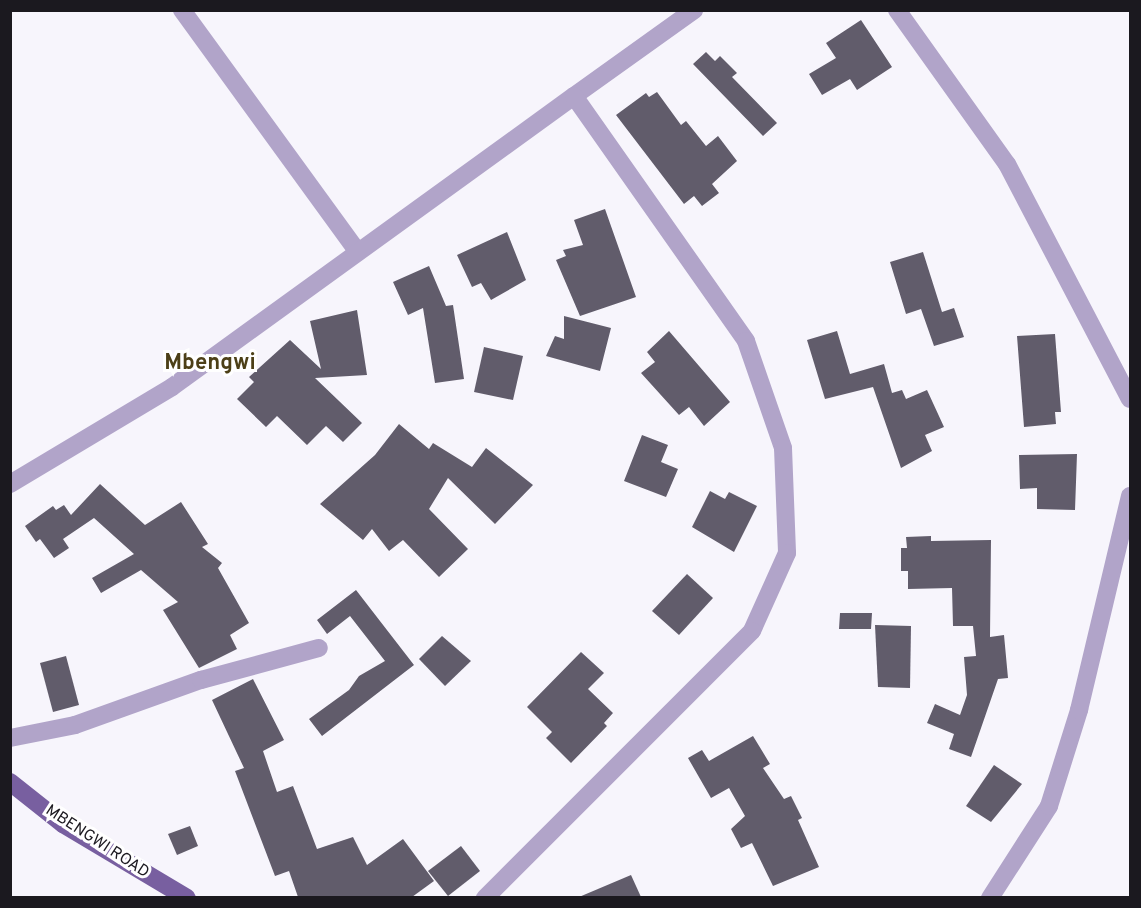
<!DOCTYPE html>
<html>
<head>
<meta charset="utf-8">
<style>
  body { margin:0 }
  #map { position:relative; width:1141px; height:908px; overflow:hidden; background:#f7f5fc; font-family:Overpass,sans-serif }
  div>[style] { position:absolute }
  [style*='--x'] { left:calc(var(--x)*1px); top:calc(var(--y)*1px); width:calc(var(--w)*1px); rotate:calc(var(--a)*1deg) }
  .building>* { inset:0; background:#615c6b }
  .street>* { height:18px; margin:-9px; padding:0 9px; transform-origin:9px; border-radius:9px; background:#b1a4c9 }
  .primary>* { height:18px; margin:-9px; padding:0 9px; transform-origin:9px; border-radius:9px; background:#785fa0 }
  span { translate:-50% -50%; white-space:nowrap; text-align:center; line-height:1.15; -webkit-text-stroke:6px #fff; paint-order:stroke }
  .street-label { font-size:16px; color:#1b191f }
  .district-label { font-size:22px; color:#4c3f17; font-weight:700 }
  .frame { position:absolute; inset:0; border:12px solid #1b191f; pointer-events:none }
</style>
</head>
<body>
<div id="map">
  <div class="building">
    <div style="clip-path:polygon(861px 20px,892px 67px,857px 90px,850px 79px,822px 95px,809px 74px,836px 58px,826px 43px)"></div>
    <div style="clip-path:polygon(706px 52px,715px 61px,720px 56px,737px 73px,732px 77px,777px 123px,763px 136px,693px 64px)"></div>
    <div style="clip-path:polygon(657px 92px,681px 125px,686px 121px,706px 146px,718px 136px,737px 161px,712px 184px,719px 193px,702px 206px,694px 196px,684px 204px,616px 115px,646px 93px,649px 97px)"></div>
    <div style="clip-path:polygon(605px 209px,636px 297px,580px 316px,556px 260px,566px 256px,563px 250px,583px 245px,574px 220px)"></div>
    <div style="clip-path:polygon(507px 232px,526px 280px,491px 300px,481px 283px,472px 287px,457px 255px)"></div>
    <div style="clip-path:polygon(923px 252px,942px 312px,954px 308px,964px 337px,934px 346px,921px 309px,906px 314px,890px 262px)"></div>
    <div style="clip-path:polygon(429px 266px,446px 306px,453px 305px,464px 379px,435px 383px,423px 308px,408px 315px,393px 282px)"></div>
    <div style="clip-path:polygon(357px 310px,367px 375px,315px 378px,362px 423px,343px 442px,326px 426px,307px 445px,277px 416px,266px 427px,237px 399px,254px 382px,249px 377px,290px 340px,321px 369px,310px 321px)"></div>
    <div style="clip-path:polygon(564px 316px,611px 328px,600px 371px,546px 356px,555px 336px,564px 339px)"></div>
    <div style="clip-path:polygon(669px 331px,730px 402px,704px 426px,689px 407px,679px 415px,641px 373px,655px 362px,647px 352px)"></div>
    <div style="clip-path:polygon(837px 331px,850px 374px,884px 364px,892px 393px,902px 390px,906px 399px,927px 390px,944px 427px,925px 435px,932px 451px,901px 468px,873px 387px,825px 399px,807px 340px)"></div>
    <div style="clip-path:polygon(1055px 334px,1061px 412px,1055px 412px,1056px 424px,1024px 427px,1017px 336px)"></div>
    <div style="clip-path:polygon(484px 347px,523px 356px,513px 400px,474px 392px)"></div>
    <div style="clip-path:polygon(399px 424px,429px 449px,433px 443px,472px 467px,486px 448px,533px 485px,495px 524px,448px 478px,429px 509px,468px 549px,439px 577px,403px 540px,389px 551px,372px 529px,363px 540px,320px 504px,375px 455px)"></div>
    <div style="clip-path:polygon(642px 435px,668px 445px,661px 462px,678px 469px,666px 497px,624px 481px)"></div>
    <div style="clip-path:polygon(1077px 454px,1075px 510px,1037px 509px,1037px 488px,1020px 489px,1019px 455px)"></div>
    <div style="clip-path:polygon(100px 484px,145px 525px,181px 502px,208px 544px,202px 547px,222px 563px,218px 568px,249px 623px,230px 635px,237px 649px,199px 668px,163px 610px,178px 602px,141px 570px,101px 593px,92px 578px,134px 554px,94px 518px,63px 539px,69px 548px,54px 558px,40px 539px,36px 542px,25px 526px,53px 506px,56px 510px,64px 505px,71px 515px)"></div>
    <div style="clip-path:polygon(710px 491px,725px 499px,729px 492px,757px 506px,734px 552px,692px 527px)"></div>
    <div style="clip-path:polygon(931px 536px,931px 541px,991px 540px,990px 637px,1004px 635px,1008px 678px,998px 679px,971px 757px,949px 749px,954px 734px,927px 723px,935px 704px,960px 715px,967px 695px,964px 657px,976px 656px,973px 626px,953px 626px,952px 588px,908px 589px,908px 571px,901px 571px,901px 548px,907px 548px,906px 537px)"></div>
    <div style="clip-path:polygon(687px 574px,713px 598px,679px 635px,652px 611px)"></div>
    <div style="clip-path:polygon(356px 590px,414px 665px,322px 736px,309px 719px,349px 690px,359px 676px,385px 661px,350px 616px,327px 634px,317px 620px)"></div>
    <div style="clip-path:polygon(840px 613px,872px 613px,871px 629px,839px 629px)"></div>
    <div style="clip-path:polygon(875px 625px,911px 626px,910px 688px,878px 687px)"></div>
    <div style="clip-path:polygon(442px 636px,471px 661px,445px 686px,419px 659px)"></div>
    <div style="clip-path:polygon(581px 652px,604px 673px,588px 689px,613px 713px,604px 723px,607px 726px,571px 763px,546px 738px,552px 732px,527px 707px)"></div>
    <div style="clip-path:polygon(66px 656px,79px 705px,53px 712px,40px 663px)"></div>
    <div style="clip-path:polygon(253px 679px,284px 740px,263px 751px,277px 792px,293px 786px,317px 849px,353px 837px,367px 865px,403px 839px,434px 881px,412px 897px,298px 897px,289px 871px,275px 876px,235px 771px,244px 768px,212px 700px)"></div>
    <div style="clip-path:polygon(753px 736px,770px 764px,763px 768px,784px 799px,791px 796px,802px 818px,798px 820px,819px 867px,773px 886px,752px 843px,741px 848px,731px 829px,745px 816px,729px 788px,711px 798px,688px 758px,702px 750px,709px 761px)"></div>
    <div style="clip-path:polygon(994px 765px,1022px 784px,991px 822px,966px 806px)"></div>
    <div style="clip-path:polygon(190px 826px,198px 846px,177px 855px,168px 834px)"></div>
    <div style="clip-path:polygon(461px 846px,480px 871px,448px 896px,428px 871px)"></div>
    <div style="clip-path:polygon(631px 875px,641px 897px,579px 897px)"></div>
  </div>
  <div class="street">
    <div style="--x:182;--y:10;--w:299;--a:54"></div>
    <div style="--x:897;--y:10;--w:189;--a:54.5"></div>
    <div style="--x:1007;--y:164;--w:265;--a:62.4"></div>
    <div style="--x:574;--y:96;--w:148;--a:-35.6"></div>
    <div style="--x:10;--y:484;--w:189;--a:-30.9"></div>
    <div style="--x:172;--y:387;--w:496;--a:-35.9"></div>
    <div style="--x:574;--y:96;--w:299;--a:54.9"></div>
    <div style="--x:746;--y:341;--w:113;--a:70.9"></div>
    <div style="--x:783;--y:448;--w:105;--a:87.8"></div>
    <div style="--x:787;--y:553;--w:85;--a:114.2"></div>
    <div style="--x:752;--y:631;--w:378;--a:135"></div>
    <div style="--x:10;--y:738;--w:66;--a:-11.3"></div>
    <div style="--x:75;--y:725;--w:134;--a:-19.7"></div>
    <div style="--x:201;--y:680;--w:122;--a:-15.2"></div>
    <div style="--x:990;--y:898;--w:109;--a:-57.3"></div>
    <div style="--x:1049;--y:806;--w:101;--a:-72.6"></div>
    <div style="--x:1079;--y:710;--w:220;--a:-76.6"></div>
  </div>
  <div class="primary">
    <div style="--x:10;--y:782;--w:68;--a:38.4"></div>
    <div style="--x:63;--y:824;--w:144;--a:30.8"></div>
  </div>
  <div class="street-label">
    <span style="left:97px;top:842px;rotate:33deg">MBENGWI ROAD</span>
  </div>
  <div class="district-label">
    <span style="left:210px;top:364px">Mbengwi</span>
  </div>
  <div class="frame"></div>
</div>
</body>
</html>
